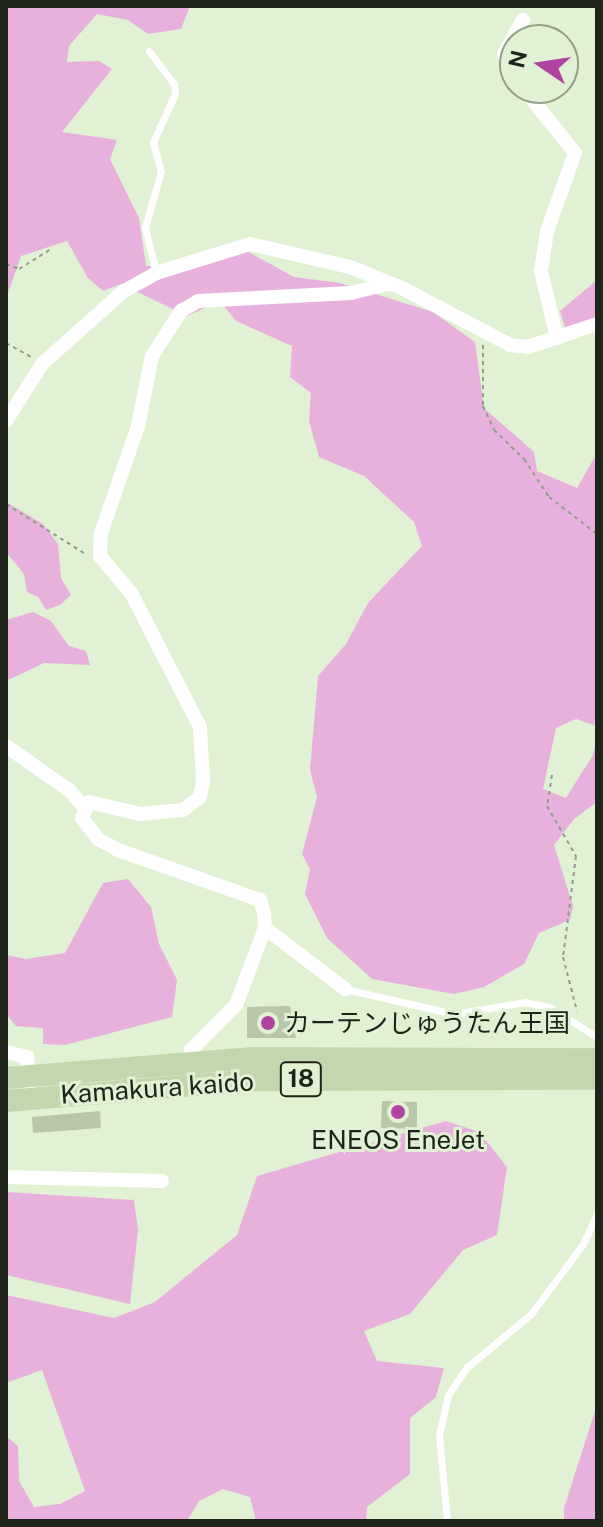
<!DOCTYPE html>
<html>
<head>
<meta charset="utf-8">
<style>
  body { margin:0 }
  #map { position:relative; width:603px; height:1527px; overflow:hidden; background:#e1f1d3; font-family:"Public Sans","Noto Sans JP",sans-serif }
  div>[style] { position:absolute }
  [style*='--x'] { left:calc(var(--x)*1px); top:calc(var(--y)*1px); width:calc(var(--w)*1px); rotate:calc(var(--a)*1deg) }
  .green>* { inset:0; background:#e7b0dd }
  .building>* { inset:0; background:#b8c7aa }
  .path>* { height:2px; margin-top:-1px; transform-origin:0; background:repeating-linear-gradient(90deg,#919d87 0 4px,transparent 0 8px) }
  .lane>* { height:7px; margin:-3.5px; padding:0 3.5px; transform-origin:3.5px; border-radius:3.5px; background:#fff }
  .street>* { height:14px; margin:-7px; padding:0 7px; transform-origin:7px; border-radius:7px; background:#fff }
  .primary>* { height:22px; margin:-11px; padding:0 11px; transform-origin:11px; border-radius:11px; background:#c2d6af }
  .dots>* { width:22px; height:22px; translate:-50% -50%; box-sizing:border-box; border:4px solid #e1f1d3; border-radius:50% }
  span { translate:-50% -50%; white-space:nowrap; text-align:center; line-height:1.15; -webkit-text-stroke:6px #e1f1d3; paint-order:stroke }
  .shield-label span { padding:2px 6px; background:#e1f1d3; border:2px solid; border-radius:6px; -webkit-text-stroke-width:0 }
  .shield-label { font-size:24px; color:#1f241a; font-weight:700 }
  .poi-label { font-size:26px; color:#1f241a }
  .left { translate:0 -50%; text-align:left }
  .street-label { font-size:26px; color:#1f241a }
  .frame { position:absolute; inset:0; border:8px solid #1f241a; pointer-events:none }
  .north { position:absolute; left:499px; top:24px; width:80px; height:80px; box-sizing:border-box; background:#e1f1d3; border:2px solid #939f89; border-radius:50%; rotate:283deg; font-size:22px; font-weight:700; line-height:32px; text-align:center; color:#1f241a }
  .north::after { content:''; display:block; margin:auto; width:28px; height:36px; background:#b043a1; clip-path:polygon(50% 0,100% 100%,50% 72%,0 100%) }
</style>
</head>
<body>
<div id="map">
  <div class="green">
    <div style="clip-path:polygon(6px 6px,190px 6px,181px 29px,148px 34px,128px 20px,97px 14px,69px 46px,67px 62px,99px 61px,112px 69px,62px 132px,117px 140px,110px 159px,139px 218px,146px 266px,200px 264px,243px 249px,294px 277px,340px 283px,433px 312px,475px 342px,484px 408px,534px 452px,537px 471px,577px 488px,597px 453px,597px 726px,576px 719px,556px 728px,543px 789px,566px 798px,593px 755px,597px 733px,597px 802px,574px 819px,554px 845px,573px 906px,570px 920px,539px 933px,524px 964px,484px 987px,454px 994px,372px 979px,327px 938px,305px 894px,310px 869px,302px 854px,317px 797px,310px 770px,318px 676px,346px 644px,368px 603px,422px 546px,414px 522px,364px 476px,319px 457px,309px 421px,311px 393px,290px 377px,292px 346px,236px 321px,220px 301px,187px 316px,121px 284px,103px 291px,88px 278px,67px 241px,21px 256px,6px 299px)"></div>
    <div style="clip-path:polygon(597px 280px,597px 318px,566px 331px,560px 311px)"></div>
    <div style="clip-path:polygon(6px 502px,43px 524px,58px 544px,61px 578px,71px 595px,60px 605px,46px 610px,38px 597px,27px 592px,24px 574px,6px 552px)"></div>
    <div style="clip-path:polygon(33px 612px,51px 621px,69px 646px,86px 651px,90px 665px,44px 663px,6px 681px,6px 620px)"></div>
    <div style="clip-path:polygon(128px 879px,151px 907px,159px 944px,177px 980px,172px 1017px,65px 1045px,43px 1044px,43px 1028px,16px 1026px,6px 1014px,6px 955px,26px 959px,65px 953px,103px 883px)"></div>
    <div style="clip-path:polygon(446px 1121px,479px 1132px,507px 1167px,497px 1235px,463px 1250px,410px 1314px,364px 1331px,377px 1361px,444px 1368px,436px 1397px,410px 1418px,410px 1474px,367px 1507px,366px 1521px,256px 1521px,250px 1497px,223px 1489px,199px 1501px,187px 1521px,6px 1521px,6px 1436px,18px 1446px,19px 1481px,34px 1507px,60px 1504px,85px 1491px,42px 1370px,6px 1383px,6px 1295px,114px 1318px,155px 1302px,237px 1235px,257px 1176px)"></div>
    <div style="clip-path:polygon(6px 1192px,134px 1200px,138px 1230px,130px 1304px,6px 1275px)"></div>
    <div style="clip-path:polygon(597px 1405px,597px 1521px,564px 1521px,564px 1508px)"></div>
  </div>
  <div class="building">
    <div style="clip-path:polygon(290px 1006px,296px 1038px,247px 1038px,247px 1007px)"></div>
    <div style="clip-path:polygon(382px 1101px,417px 1102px,417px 1129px,381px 1128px)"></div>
    <div style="clip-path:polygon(100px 1111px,101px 1128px,33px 1133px,32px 1117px)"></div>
  </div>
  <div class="path">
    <div style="--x:6;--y:264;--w:14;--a:21"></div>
    <div style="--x:19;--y:269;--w:36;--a:-32"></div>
    <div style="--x:6;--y:343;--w:29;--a:29"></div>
    <div style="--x:483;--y:345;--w:61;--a:90"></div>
    <div style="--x:483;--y:406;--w:26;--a:65"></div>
    <div style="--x:494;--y:430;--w:42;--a:44"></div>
    <div style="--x:524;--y:459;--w:45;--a:56.7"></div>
    <div style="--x:549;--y:497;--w:61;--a:37.6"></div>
    <div style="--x:6;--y:504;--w:96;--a:32.2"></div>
    <div style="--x:552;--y:775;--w:31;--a:99"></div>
    <div style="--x:547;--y:806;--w:58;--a:59.9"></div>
    <div style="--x:576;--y:856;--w:102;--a:97.3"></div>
    <div style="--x:563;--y:957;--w:56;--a:75.5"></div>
  </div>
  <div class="lane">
    <div style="--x:149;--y:51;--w:41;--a:52.9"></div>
    <div style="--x:174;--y:84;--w:10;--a:84"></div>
    <div style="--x:175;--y:94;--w:53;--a:114.6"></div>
    <div style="--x:153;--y:142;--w:30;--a:75"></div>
    <div style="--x:161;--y:171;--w:58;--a:105.9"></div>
    <div style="--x:145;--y:227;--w:47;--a:76.6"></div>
    <div style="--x:345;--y:989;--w:112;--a:12.9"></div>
    <div style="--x:454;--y:1014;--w:72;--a:-9.6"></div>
    <div style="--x:525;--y:1002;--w:25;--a:12"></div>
    <div style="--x:549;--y:1007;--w:57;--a:32"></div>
    <div style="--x:447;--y:1521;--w:86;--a:-95.3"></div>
    <div style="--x:439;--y:1435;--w:41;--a:-77.3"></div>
    <div style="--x:448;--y:1395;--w:34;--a:-56"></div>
    <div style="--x:467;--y:1367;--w:83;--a:-39.6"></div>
    <div style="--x:531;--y:1314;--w:87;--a:-53.4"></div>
    <div style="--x:583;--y:1244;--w:33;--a:-65"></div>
  </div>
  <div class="street">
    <div style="--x:515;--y:80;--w:28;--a:-113"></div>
    <div style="--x:504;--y:54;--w:39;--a:-61"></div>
    <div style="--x:523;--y:88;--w:83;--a:51.3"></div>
    <div style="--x:575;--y:153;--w:83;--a:109.7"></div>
    <div style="--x:547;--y:231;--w:40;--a:98.5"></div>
    <div style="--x:541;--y:271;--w:69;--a:76.6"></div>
    <div style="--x:6;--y:421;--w:67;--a:-57.7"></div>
    <div style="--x:42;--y:364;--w:110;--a:-41.7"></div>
    <div style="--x:124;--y:291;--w:37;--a:-29"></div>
    <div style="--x:156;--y:273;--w:98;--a:-17.1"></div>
    <div style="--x:250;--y:244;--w:103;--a:13"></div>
    <div style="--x:350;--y:267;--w:56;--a:22"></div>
    <div style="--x:402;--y:288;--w:122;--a:27.8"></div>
    <div style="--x:510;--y:345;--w:18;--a:6"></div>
    <div style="--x:528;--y:347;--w:73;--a:-18.4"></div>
    <div style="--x:6;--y:746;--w:78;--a:35.1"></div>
    <div style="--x:70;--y:791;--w:20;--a:49"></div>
    <div style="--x:265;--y:928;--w:101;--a:37.3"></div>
    <div style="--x:6;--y:1052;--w:22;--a:13"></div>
    <div style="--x:27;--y:1057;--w:41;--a:84.4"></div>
    <div style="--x:186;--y:1068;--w:19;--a:-74"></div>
    <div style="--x:191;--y:1050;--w:64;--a:-45"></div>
    <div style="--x:236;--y:1005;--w:82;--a:-69.4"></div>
    <div style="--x:265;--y:928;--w:15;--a:-94"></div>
    <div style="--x:264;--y:913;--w:14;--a:-107"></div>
    <div style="--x:260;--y:900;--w:151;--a:-160.6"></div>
    <div style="--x:118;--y:850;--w:23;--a:-151"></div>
    <div style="--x:98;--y:839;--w:26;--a:-127"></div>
    <div style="--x:82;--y:818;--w:17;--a:-66"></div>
    <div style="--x:89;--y:802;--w:52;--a:13.2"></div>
    <div style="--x:140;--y:814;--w:43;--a:-5.3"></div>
    <div style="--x:183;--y:810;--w:21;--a:-37"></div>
    <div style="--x:200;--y:797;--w:16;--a:-79"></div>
    <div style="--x:203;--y:781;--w:54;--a:-93.2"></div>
    <div style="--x:200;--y:727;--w:151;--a:-117.2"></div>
    <div style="--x:131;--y:593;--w:48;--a:-130"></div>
    <div style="--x:100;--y:556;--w:23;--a:-88"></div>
    <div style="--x:101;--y:533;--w:113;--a:-70.9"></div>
    <div style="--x:138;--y:426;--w:71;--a:-78.7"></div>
    <div style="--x:152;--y:356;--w:54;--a:-57.2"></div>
    <div style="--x:181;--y:311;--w:20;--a:-30"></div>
    <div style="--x:198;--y:301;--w:153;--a:-3"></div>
    <div style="--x:351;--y:293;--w:38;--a:-14"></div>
    <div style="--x:6;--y:1177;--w:156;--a:1.5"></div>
  </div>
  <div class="primary">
    <div style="--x:6;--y:1078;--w:252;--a:-4.6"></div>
    <div style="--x:257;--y:1058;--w:340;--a:0.2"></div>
    <div style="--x:6;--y:1101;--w:249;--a:-4.8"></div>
    <div style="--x:254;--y:1080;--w:343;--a:-0.2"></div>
  </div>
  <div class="dots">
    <div style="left:268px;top:1023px;background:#b043a1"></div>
    <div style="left:398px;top:1112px;background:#b043a1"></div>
  </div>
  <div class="shield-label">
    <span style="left:301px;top:1079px">18</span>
  </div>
  <div class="poi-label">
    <span class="left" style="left:284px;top:1023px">カーテンじゅうたん王国</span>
    <span style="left:398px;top:1140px">ENEOS EneJet</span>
  </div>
  <div class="street-label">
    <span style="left:157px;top:1088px;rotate:-4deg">Kamakura kaido</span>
  </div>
  <div class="frame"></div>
  <div class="north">N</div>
</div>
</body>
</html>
